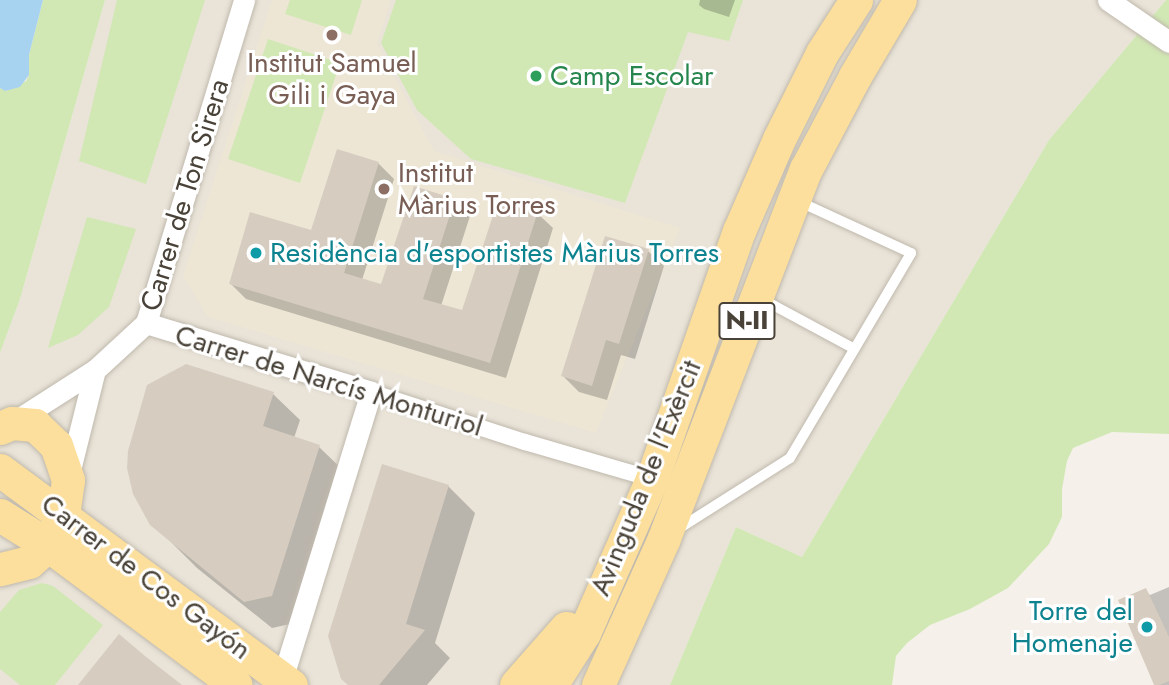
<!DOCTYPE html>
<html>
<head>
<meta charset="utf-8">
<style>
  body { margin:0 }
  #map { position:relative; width:1169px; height:685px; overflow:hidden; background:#f5f1ea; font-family:Jost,sans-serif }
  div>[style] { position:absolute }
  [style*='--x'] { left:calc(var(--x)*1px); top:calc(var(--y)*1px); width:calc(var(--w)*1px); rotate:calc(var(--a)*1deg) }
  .residential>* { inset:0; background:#e9e3d8 }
  .education>* { inset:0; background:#ede6d5 }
  .green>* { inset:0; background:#d1e8b4 }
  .water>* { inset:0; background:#a8d3f0 }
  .shadow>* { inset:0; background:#0003 }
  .building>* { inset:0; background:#d6cdc0 }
  .roads { filter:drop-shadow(0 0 2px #c0b9ad) drop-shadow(0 0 2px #c0b9ad) }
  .service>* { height:10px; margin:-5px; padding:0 5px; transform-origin:5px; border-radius:5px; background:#fff }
  .pedestrian>* { height:16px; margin:-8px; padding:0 8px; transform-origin:8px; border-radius:8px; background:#fff }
  .minor>* { height:21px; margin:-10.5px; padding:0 10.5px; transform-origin:10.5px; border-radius:10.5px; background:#fff }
  .primary>* { height:33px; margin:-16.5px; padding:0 16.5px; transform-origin:16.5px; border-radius:16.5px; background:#fcdf9c }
  .dots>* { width:19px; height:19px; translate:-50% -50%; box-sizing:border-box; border:4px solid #fff; border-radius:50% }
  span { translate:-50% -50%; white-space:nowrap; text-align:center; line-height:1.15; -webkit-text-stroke:6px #fff; paint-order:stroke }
  .shield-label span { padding:2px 5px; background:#fff; border:2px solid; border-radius:5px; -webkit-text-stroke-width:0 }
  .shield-label { font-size:26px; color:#494238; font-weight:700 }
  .education-label { font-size:28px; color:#785e54 }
  .left { translate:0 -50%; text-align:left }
  .leisure-label { font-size:28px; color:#27864d }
  .street-label { font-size:28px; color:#494238 }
  .culture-label { font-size:28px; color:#0d838f }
  .right { translate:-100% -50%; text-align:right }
</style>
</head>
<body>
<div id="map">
  <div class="residential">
    <div style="clip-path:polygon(105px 0,1166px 0,1049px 140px,802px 557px,736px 527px,670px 685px,0 685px,0 353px,20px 299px)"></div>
  </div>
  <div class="education">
    <div style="clip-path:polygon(272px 0,391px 0,377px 44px,434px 151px,680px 228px,596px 433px,208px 317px,183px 276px)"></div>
  </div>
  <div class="green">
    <div style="clip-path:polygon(43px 0,105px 0,20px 299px,0 353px,0 88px,6px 91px,26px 81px,29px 75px,29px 55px)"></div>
    <div style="clip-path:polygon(117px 0,205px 0,146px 184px,79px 161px)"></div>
    <div style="clip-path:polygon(290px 0,362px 0,351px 35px,285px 14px)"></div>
    <div style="clip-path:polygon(396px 0,743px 0,729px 41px,688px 32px,625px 203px,471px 159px,417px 110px,381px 43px)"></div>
    <div style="clip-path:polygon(1166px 0,1169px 0,1169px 434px,1112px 432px,1073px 448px,1067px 461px,1062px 489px,1062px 517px,1049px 544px,1008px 588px,970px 609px,930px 625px,907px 643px,896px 656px,892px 685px,670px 685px,736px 527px,802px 557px,1049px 140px)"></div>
    <div style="clip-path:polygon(268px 39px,340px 63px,300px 183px,228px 159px)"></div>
    <div style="clip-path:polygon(87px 217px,136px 229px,109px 307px,78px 335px,48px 348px)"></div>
    <div style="clip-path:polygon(42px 583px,53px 586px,103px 625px,55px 685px,20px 685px,0 669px,0 612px,19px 590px)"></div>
  </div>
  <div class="water">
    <div style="clip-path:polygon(0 0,43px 0,29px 55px,29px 75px,20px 87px,5px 91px,0 88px)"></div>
  </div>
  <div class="shadow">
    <div style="clip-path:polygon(700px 0,735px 0,729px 17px,704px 9px,699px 5px)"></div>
    <div style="clip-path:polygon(378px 163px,394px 179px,362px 280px,383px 286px,454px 200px,470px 216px,441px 306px,463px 312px,537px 213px,553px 228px,506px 378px,246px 299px,230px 283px,313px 232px)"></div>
    <div style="clip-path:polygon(648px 251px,664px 266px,635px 359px,621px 355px,607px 400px,579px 392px,563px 376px)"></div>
    <div style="clip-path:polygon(273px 394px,300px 420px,294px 438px,319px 447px,346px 473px,299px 622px,272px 628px,197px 568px,145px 516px)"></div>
    <div style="clip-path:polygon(448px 486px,475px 513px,435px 643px,450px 658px,427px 685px,349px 685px)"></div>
    <div style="clip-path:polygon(1169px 587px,1169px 685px,1156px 685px,1145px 590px,1150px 595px)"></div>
  </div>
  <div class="building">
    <div style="clip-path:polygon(337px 149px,379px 162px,344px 273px,381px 284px,414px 186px,455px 199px,423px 299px,462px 310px,499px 197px,538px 211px,490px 363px,229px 284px,250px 212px,311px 230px)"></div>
    <div style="clip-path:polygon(605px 236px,649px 249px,619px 344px,606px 340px,592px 386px,561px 376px)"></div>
    <div style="clip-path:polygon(186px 364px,274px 392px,263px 426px,320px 445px,272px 596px,244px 602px,150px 525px,133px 494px,127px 468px,128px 451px,147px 385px)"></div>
    <div style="clip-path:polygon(382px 464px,449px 485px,406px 624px,425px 630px,379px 685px,348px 685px,341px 679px,328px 636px)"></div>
    <div style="clip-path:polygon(1146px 588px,1169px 637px,1169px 681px,1159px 685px,1154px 685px,1118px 600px)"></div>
    <div style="clip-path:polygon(119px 634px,145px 656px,182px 685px,78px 685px)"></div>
  </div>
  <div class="roads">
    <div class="service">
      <div style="--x:760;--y:298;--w:106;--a:28.3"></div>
      <div style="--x:675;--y:531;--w:136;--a:-32.4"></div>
      <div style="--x:790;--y:458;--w:238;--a:-59.4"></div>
      <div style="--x:911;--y:253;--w:124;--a:-155.3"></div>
    </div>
    <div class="pedestrian">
      <div style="--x:371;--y:392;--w:162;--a:18"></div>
      <div style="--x:525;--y:442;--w:132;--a:16.2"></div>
    </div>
    <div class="minor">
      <div style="--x:1108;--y:0;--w:74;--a:34.5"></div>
      <div style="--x:146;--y:323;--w:235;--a:17"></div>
      <div style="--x:371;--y:392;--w:300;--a:107.2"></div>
      <div style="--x:12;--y:423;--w:98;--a:-32.6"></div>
      <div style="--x:95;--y:370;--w:69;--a:-42.7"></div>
      <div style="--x:146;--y:323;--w:338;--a:-73.1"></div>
      <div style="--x:68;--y:478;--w:111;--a:-76"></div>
    </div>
    <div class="primary">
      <div style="--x:0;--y:428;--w:13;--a:-23"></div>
      <div style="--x:12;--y:423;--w:23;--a:5"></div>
      <div style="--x:35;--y:425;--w:29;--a:44"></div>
      <div style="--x:56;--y:445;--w:37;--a:71"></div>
      <div style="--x:68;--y:480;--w:34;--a:98"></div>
      <div style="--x:63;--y:514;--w:34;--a:116"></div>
      <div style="--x:48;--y:545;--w:25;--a:138"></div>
      <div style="--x:29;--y:562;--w:30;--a:166"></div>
      <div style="--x:0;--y:470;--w:362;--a:36.5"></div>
      <div style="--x:0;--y:515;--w:57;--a:32"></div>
      <div style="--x:48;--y:545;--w:234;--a:36.7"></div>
      <div style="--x:516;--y:685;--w:76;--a:-48.7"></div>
      <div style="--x:551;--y:685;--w:62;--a:-57.6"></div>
      <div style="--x:584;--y:633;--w:168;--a:-66.2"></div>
      <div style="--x:652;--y:479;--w:263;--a:-70.7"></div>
      <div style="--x:739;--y:231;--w:100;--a:-66.5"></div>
      <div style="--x:779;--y:139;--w:96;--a:-63.4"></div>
      <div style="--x:822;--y:53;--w:63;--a:-57.3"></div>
      <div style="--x:598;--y:685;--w:161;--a:-65.8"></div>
      <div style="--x:664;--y:538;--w:395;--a:-69"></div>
      <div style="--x:806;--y:169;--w:105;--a:-62.2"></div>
      <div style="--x:855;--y:76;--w:88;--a:-59.4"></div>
    </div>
  </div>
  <div class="dots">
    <div style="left:332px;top:35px;background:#8d6e63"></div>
    <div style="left:536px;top:76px;background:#2e9e5b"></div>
    <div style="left:384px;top:189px;background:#8d6e63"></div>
    <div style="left:256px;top:253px;background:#0f9aa8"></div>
    <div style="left:1147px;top:627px;background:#0f9aa8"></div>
  </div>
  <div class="shield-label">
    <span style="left:747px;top:321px">N-II</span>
  </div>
  <div class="education-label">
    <span style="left:332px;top:79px">Institut Samuel<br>Gili i Gaya</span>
    <span class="left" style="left:398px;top:189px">Institut<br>Màrius Torres</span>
  </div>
  <div class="leisure-label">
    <span class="left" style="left:550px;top:76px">Camp Escolar</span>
  </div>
  <div class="street-label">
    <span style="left:185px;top:195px;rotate:-73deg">Carrer de Ton Sirera</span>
    <span style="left:329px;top:381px;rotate:17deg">Carrer de Narcís Monturiol</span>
    <span style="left:646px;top:478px;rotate:-68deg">Avinguda de l'Exèrcit</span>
    <span style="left:146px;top:577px;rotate:37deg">Carrer de Cos Gayón</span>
  </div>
  <div class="culture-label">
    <span class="left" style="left:270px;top:253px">Residència d'esportistes Màrius Torres</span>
    <span class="right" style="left:1133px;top:627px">Torre del<br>Homenaje</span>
  </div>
</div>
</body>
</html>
